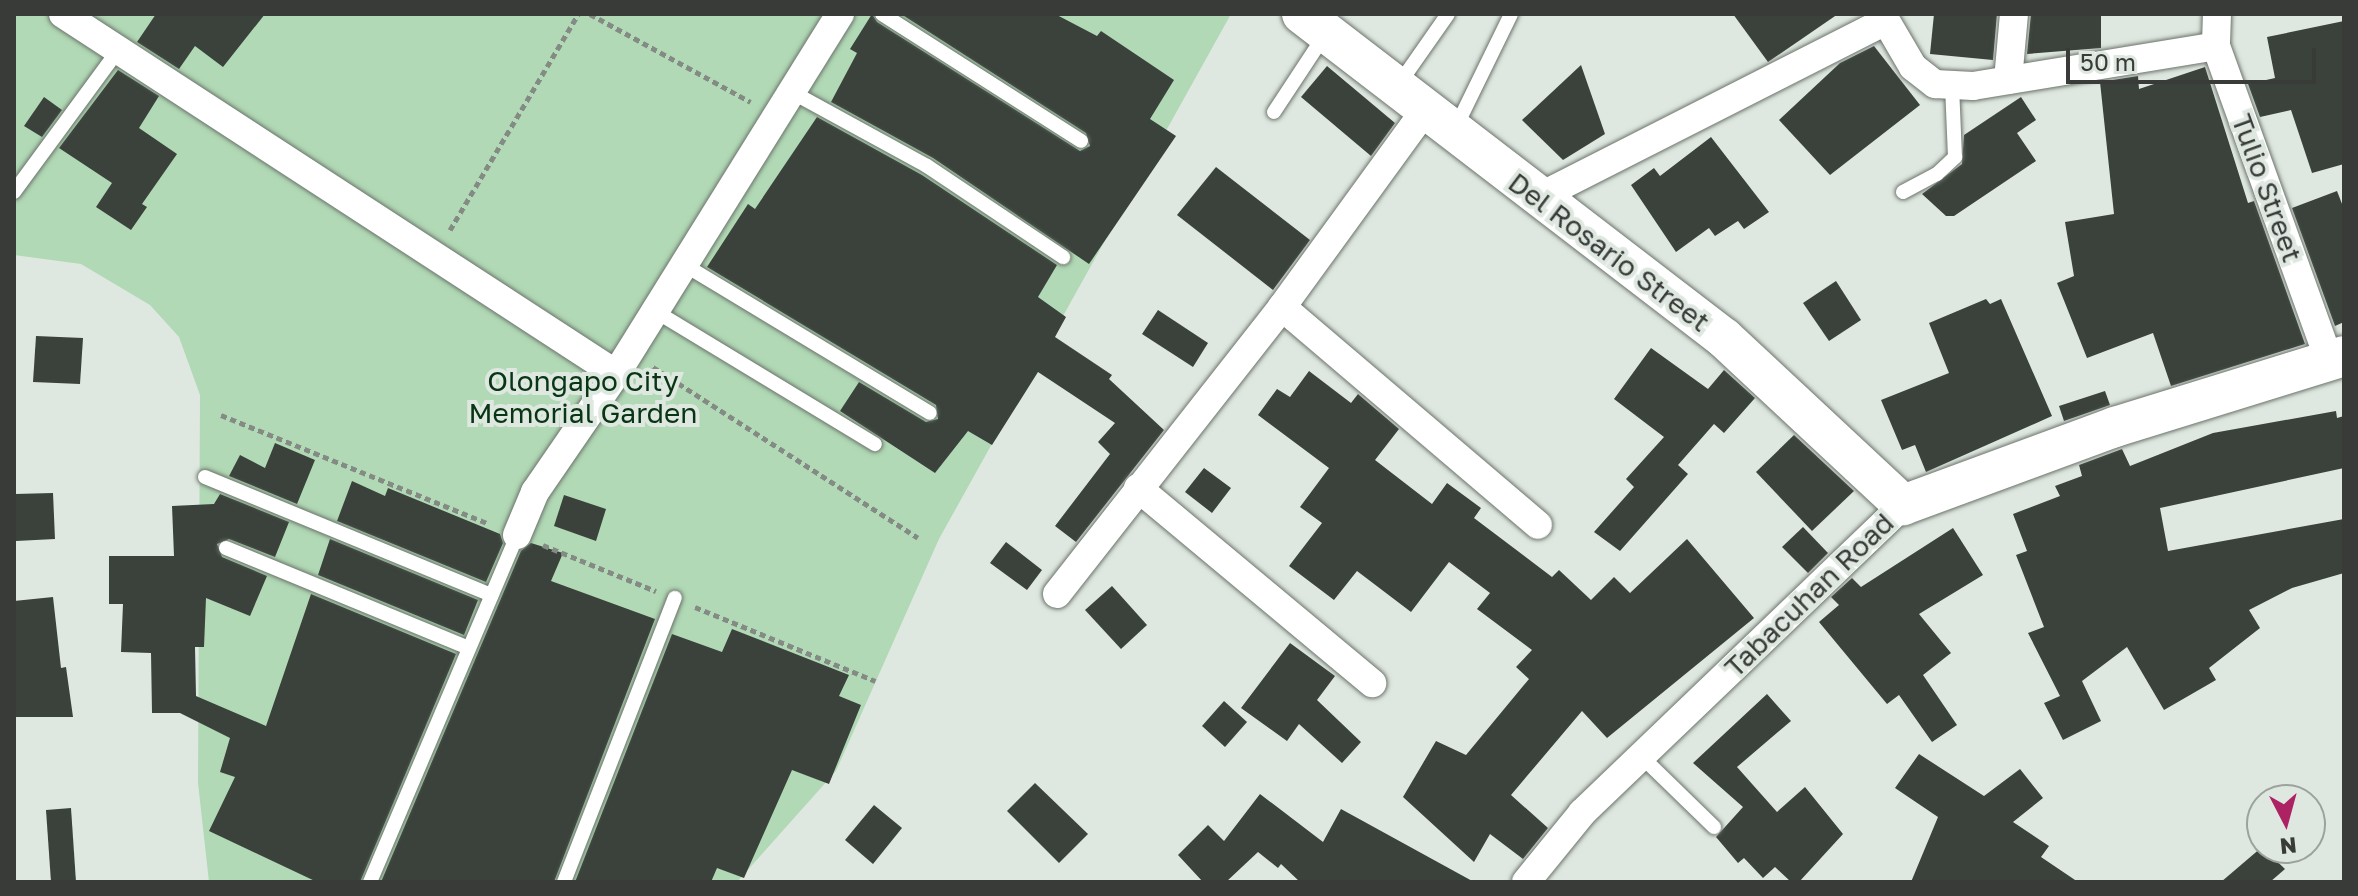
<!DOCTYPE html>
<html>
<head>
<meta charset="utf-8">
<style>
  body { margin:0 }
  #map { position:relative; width:2358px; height:896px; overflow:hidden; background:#dfe8e0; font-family:"Golos Text",sans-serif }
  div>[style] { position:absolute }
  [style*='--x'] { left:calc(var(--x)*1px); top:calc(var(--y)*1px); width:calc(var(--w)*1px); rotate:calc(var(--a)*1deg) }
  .green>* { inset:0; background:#b1d9b5 }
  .building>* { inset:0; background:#3a423b }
  .path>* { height:5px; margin-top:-2.5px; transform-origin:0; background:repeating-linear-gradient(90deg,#848a84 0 6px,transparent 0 10px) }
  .roads { filter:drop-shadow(0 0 2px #6b736b) drop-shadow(0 0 2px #6b736b) }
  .service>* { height:14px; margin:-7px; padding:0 7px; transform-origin:7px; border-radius:7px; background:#fff }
  .minor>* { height:28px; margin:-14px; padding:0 14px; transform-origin:14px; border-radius:14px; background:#fff }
  .secondary>* { height:40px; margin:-20px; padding:0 20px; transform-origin:20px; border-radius:20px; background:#fff }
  span { translate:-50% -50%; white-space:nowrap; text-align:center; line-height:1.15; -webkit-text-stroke:8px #dfe8e0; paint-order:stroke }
  .street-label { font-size:28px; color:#383b38 }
  .park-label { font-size:28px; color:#083514 }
  .frame { position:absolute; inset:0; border:16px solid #383b38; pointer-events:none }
  .north { position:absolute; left:2246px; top:784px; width:80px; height:80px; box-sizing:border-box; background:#dfe8e0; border:2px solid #9ca39d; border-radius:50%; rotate:174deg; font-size:22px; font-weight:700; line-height:32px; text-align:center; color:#383b38 }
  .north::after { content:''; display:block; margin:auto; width:28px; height:36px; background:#ac2263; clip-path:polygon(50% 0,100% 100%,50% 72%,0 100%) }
  .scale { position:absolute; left:2066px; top:48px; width:250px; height:36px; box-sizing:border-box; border:4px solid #383b38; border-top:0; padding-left:10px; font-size:24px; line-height:28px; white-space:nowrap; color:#383b38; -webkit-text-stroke:6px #dfe8e0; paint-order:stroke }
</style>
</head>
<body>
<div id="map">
  <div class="green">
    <div style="clip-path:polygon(14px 14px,1231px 14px,939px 539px,836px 771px,737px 882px,209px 882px,198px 783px,200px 395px,179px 337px,150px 305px,81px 264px,14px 255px)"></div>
  </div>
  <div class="building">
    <div style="clip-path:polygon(156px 14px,265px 14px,223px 67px,195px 46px,179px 69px,137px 42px)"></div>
    <div style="clip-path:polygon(872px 14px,877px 22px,1080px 151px,1090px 146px,1086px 133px,901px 14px,1055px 14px,1097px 36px,1101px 31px,1174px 80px,1150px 119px,1176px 136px,1089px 264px,933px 158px,831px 102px,857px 53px,850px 49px)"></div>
    <div style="clip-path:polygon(1733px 14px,1838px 14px,1768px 62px)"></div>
    <div style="clip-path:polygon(1934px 14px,1997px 14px,1993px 60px,1930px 54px)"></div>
    <div style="clip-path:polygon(2031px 14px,2101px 14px,2101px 48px,2027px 54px)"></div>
    <div style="clip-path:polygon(2344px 21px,2344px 164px,2312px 173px,2291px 110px,2260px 117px,2248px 84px,2275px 78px,2267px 37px)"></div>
    <div style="clip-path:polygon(1874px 46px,1920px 105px,1830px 175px,1779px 120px,1840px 63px)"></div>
    <div style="clip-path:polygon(1581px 65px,1605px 134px,1563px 160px,1522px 120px)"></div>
    <div style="clip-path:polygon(1327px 66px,1395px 123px,1371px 156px,1301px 97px)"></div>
    <div style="clip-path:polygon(2205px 67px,2248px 203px,2254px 201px,2305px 344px,2171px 386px,2153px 333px,2087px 358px,2057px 283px,2074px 276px,2065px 222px,2114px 214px,2100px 82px,2138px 76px,2139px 89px)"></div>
    <div style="clip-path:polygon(118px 70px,159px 96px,139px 128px,177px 154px,142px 204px,147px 207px,131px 230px,96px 207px,112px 183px,59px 148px)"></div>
    <div style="clip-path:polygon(44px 97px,62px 110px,42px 137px,24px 126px)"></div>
    <div style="clip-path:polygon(2021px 97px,2036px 120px,2017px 133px,2036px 161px,1954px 216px,1946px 216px,1922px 194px,1962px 164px,1964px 135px)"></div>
    <div style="clip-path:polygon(817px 117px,922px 175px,1057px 265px,1038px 297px,1066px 317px,1055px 337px,1112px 375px,1109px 379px,1164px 430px,1076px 542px,1055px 526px,1110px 454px,1098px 442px,1115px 423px,1038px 372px,992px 445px,968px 431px,935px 473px,840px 411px,859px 382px,926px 422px,938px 419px,936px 405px,707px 267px,748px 204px,755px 209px)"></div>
    <div style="clip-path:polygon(1711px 137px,1769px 212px,1744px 229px,1738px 221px,1715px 236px,1709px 228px,1676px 252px,1631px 185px,1654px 168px,1660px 176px)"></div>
    <div style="clip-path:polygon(1216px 167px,1310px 240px,1273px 290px,1177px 215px)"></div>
    <div style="clip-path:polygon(2337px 191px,2344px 209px,2344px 322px,2335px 326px,2292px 208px)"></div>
    <div style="clip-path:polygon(1836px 281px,1861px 320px,1829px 341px,1803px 303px)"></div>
    <div style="clip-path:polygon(1986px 299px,1990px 304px,2001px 299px,2052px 416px,1926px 472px,1915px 445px,1902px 450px,1881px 400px,1949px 373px,1929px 323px)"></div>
    <div style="clip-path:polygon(1158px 310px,1208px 343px,1193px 367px,1142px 334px)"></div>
    <div style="clip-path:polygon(36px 336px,83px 338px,80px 384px,33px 382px)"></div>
    <div style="clip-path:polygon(1651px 348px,1708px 389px,1724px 370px,1755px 398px,1724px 433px,1714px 424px,1678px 465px,1688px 474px,1620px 551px,1594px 532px,1634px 487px,1626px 479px,1664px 437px,1614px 399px)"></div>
    <div style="clip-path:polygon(1309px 371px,1351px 403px,1358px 394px,1399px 429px,1375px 460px,1432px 504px,1447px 483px,1481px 508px,1474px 518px,1552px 577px,1559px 570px,1591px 600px,1614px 577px,1630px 593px,1687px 539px,1754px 618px,1607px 738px,1582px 711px,1511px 795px,1548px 828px,1523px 859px,1490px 834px,1474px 862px,1403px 797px,1436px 741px,1466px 755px,1529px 679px,1516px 667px,1532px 650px,1477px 609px,1490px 593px,1449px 562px,1411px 612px,1357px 571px,1334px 600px,1289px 566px,1322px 523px,1300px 507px,1329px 468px,1258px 415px,1277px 389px,1290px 397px)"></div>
    <div style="clip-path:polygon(2105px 391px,2110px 405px,2064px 421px,2059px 406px)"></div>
    <div style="clip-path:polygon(2336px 411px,2337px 418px,2344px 416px,2344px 468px,2160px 508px,2168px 551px,2344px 519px,2344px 573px,2292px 588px,2249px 610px,2260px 628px,2209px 668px,2216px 680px,2164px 710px,2127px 647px,2082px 681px,2101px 721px,2063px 740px,2044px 703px,2060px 696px,2028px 633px,2044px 627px,2016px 555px,2027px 551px,2013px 514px,2060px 496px,2055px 486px,2082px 476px,2079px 465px,2122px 449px,2130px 466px,2213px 433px)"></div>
    <div style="clip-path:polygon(1794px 435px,1854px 491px,1812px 531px,1756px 472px)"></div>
    <div style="clip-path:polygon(275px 443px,315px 460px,297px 504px,229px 476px,240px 455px,265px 468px)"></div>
    <div style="clip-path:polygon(1204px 468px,1231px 488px,1212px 513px,1185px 492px)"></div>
    <div style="clip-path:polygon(352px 481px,385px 496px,388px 488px,500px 534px,503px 543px,486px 582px,337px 521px)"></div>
    <div style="clip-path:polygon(53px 493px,55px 539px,16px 541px,15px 494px)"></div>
    <div style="clip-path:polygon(220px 494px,289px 522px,275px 557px,229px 539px,217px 544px,222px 557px,267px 576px,250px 616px,206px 598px,204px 647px,195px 647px,196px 696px,266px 726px,311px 594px,456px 654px,360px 882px,317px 882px,209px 831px,235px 777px,220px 772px,230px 738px,180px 713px,152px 713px,151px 653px,121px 652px,123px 604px,109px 604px,109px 556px,174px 556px,172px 506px,214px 504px)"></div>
    <div style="clip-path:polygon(564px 495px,606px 509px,596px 541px,554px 526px)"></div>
    <div style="clip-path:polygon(1803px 527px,1828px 553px,1808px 573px,1782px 547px)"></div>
    <div style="clip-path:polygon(1953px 528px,1983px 575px,1919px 614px,1951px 653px,1923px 675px,1957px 725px,1932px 742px,1899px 695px,1887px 704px,1819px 622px,1839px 605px,1831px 597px,1852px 578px,1861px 587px)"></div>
    <div style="clip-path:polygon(330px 539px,478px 600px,464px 635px,318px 575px)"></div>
    <div style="clip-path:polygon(1006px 542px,1042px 570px,1027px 590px,990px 563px)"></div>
    <div style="clip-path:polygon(531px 543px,563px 553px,551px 581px,655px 619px,554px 882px,381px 882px,521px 551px)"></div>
    <div style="clip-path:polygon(1112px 586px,1147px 625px,1121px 649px,1085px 610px)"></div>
    <div style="clip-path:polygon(53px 597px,61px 668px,66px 667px,73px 717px,14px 717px,14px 601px)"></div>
    <div style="clip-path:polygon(732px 629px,849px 675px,839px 696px,861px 705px,829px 784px,792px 770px,744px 878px,717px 868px,711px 882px,575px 882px,672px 634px,722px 652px)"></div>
    <div style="clip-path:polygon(1290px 643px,1335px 676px,1317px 700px,1361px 742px,1342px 763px,1299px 724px,1287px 741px,1241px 708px)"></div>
    <div style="clip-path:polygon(1767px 694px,1791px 721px,1737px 767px,1777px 812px,1805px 787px,1843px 834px,1799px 882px,1791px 882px,1775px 867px,1763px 878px,1744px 858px,1738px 863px,1716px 837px,1743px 807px,1693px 763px)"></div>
    <div style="clip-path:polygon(1224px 701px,1247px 722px,1225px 747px,1202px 726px)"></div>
    <div style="clip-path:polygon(1919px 754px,1984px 796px,2020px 769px,2043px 798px,2013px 822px,2049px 846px,2041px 857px,2078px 882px,1911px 882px,1938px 817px,1895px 788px)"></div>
    <div style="clip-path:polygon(1035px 783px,1088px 834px,1059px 863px,1007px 811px)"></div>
    <div style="clip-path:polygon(1260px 794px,1323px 842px,1341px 809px,1474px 882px,1300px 882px,1281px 864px,1278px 868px,1258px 852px,1226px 882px,1203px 882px,1178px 855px,1208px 825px,1224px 841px)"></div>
    <div style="clip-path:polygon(874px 805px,902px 828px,873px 864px,845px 840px)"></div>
    <div style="clip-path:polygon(71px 808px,76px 882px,51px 882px,46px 810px)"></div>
    <div style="clip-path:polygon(2262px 847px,2285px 869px,2270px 882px,2221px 882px)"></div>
  </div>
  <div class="path">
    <div style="--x:590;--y:14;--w:183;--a:28.7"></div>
    <div style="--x:450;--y:230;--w:251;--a:-59.3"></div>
    <div style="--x:653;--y:367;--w:315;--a:32.8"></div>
    <div style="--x:221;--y:415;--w:289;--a:22.1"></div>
    <div style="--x:543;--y:545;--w:122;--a:22.2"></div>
    <div style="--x:695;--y:607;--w:195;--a:22.3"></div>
  </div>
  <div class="roads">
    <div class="service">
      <div style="--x:882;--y:14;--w:236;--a:32.5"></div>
      <div style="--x:1399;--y:84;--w:85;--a:-55"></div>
      <div style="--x:790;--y:91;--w:156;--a:28.7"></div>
      <div style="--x:927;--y:166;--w:164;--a:33.8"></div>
      <div style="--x:1274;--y:112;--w:95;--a:-56.6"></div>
      <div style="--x:1455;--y:129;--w:128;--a:-64"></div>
      <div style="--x:14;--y:192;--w:177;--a:-53.7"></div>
      <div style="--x:1903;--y:192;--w:38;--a:-28"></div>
      <div style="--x:1937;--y:174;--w:25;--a:-43"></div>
      <div style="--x:1955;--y:157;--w:72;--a:-92.4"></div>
      <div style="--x:683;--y:264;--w:288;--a:31.1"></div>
      <div style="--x:655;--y:311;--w:257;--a:31.2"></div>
      <div style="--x:205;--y:477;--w:310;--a:22.4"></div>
      <div style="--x:226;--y:548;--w:260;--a:22.4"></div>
      <div style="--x:1641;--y:756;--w:102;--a:44.2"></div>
      <div style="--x:370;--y:882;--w:377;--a:-67"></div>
      <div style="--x:564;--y:882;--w:305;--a:-68.7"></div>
    </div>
    <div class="minor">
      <div style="--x:63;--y:14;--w:660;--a:33.06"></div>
      <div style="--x:1882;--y:14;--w:61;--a:59.7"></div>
      <div style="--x:1913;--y:67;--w:28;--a:38"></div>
      <div style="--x:1935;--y:84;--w:38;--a:3"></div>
      <div style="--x:1973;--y:86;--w:246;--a:-9.3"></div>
      <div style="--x:2217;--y:14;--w:32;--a:92"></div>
      <div style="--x:2216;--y:46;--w:334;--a:70.2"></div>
      <div style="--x:2008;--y:80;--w:66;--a:-84.8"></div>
      <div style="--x:1537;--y:198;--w:391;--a:-26.9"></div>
      <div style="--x:1282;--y:307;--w:336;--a:40.4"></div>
      <div style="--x:1138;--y:488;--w:305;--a:39.8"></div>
      <div style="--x:517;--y:535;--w:47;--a:-67.3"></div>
      <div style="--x:535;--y:492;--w:143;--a:-55.5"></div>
      <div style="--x:616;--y:374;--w:424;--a:-58.1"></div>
      <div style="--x:1057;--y:594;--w:365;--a:-51.9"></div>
      <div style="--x:1282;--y:307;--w:243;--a:-54"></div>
      <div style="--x:1526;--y:882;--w:89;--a:-50.9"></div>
      <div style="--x:1582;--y:813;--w:445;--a:-43.8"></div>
    </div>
    <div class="secondary">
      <div style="--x:1302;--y:14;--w:532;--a:37.52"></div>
      <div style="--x:1724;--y:338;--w:245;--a:43"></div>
      <div style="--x:1903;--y:505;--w:226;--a:-20.2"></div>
      <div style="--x:2115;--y:427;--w:240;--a:-17.2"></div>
    </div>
  </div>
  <div class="street-label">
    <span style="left:2267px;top:188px;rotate:70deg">Tulio Street</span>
    <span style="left:1609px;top:252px;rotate:37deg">Del Rosario Street</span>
    <span style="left:1809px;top:595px;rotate:-44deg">Tabacuhan Road</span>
  </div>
  <div class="park-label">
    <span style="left:583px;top:397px">Olongapo City<br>Memorial Garden</span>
  </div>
  <div class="frame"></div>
  <div class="north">N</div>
  <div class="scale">50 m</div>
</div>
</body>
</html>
